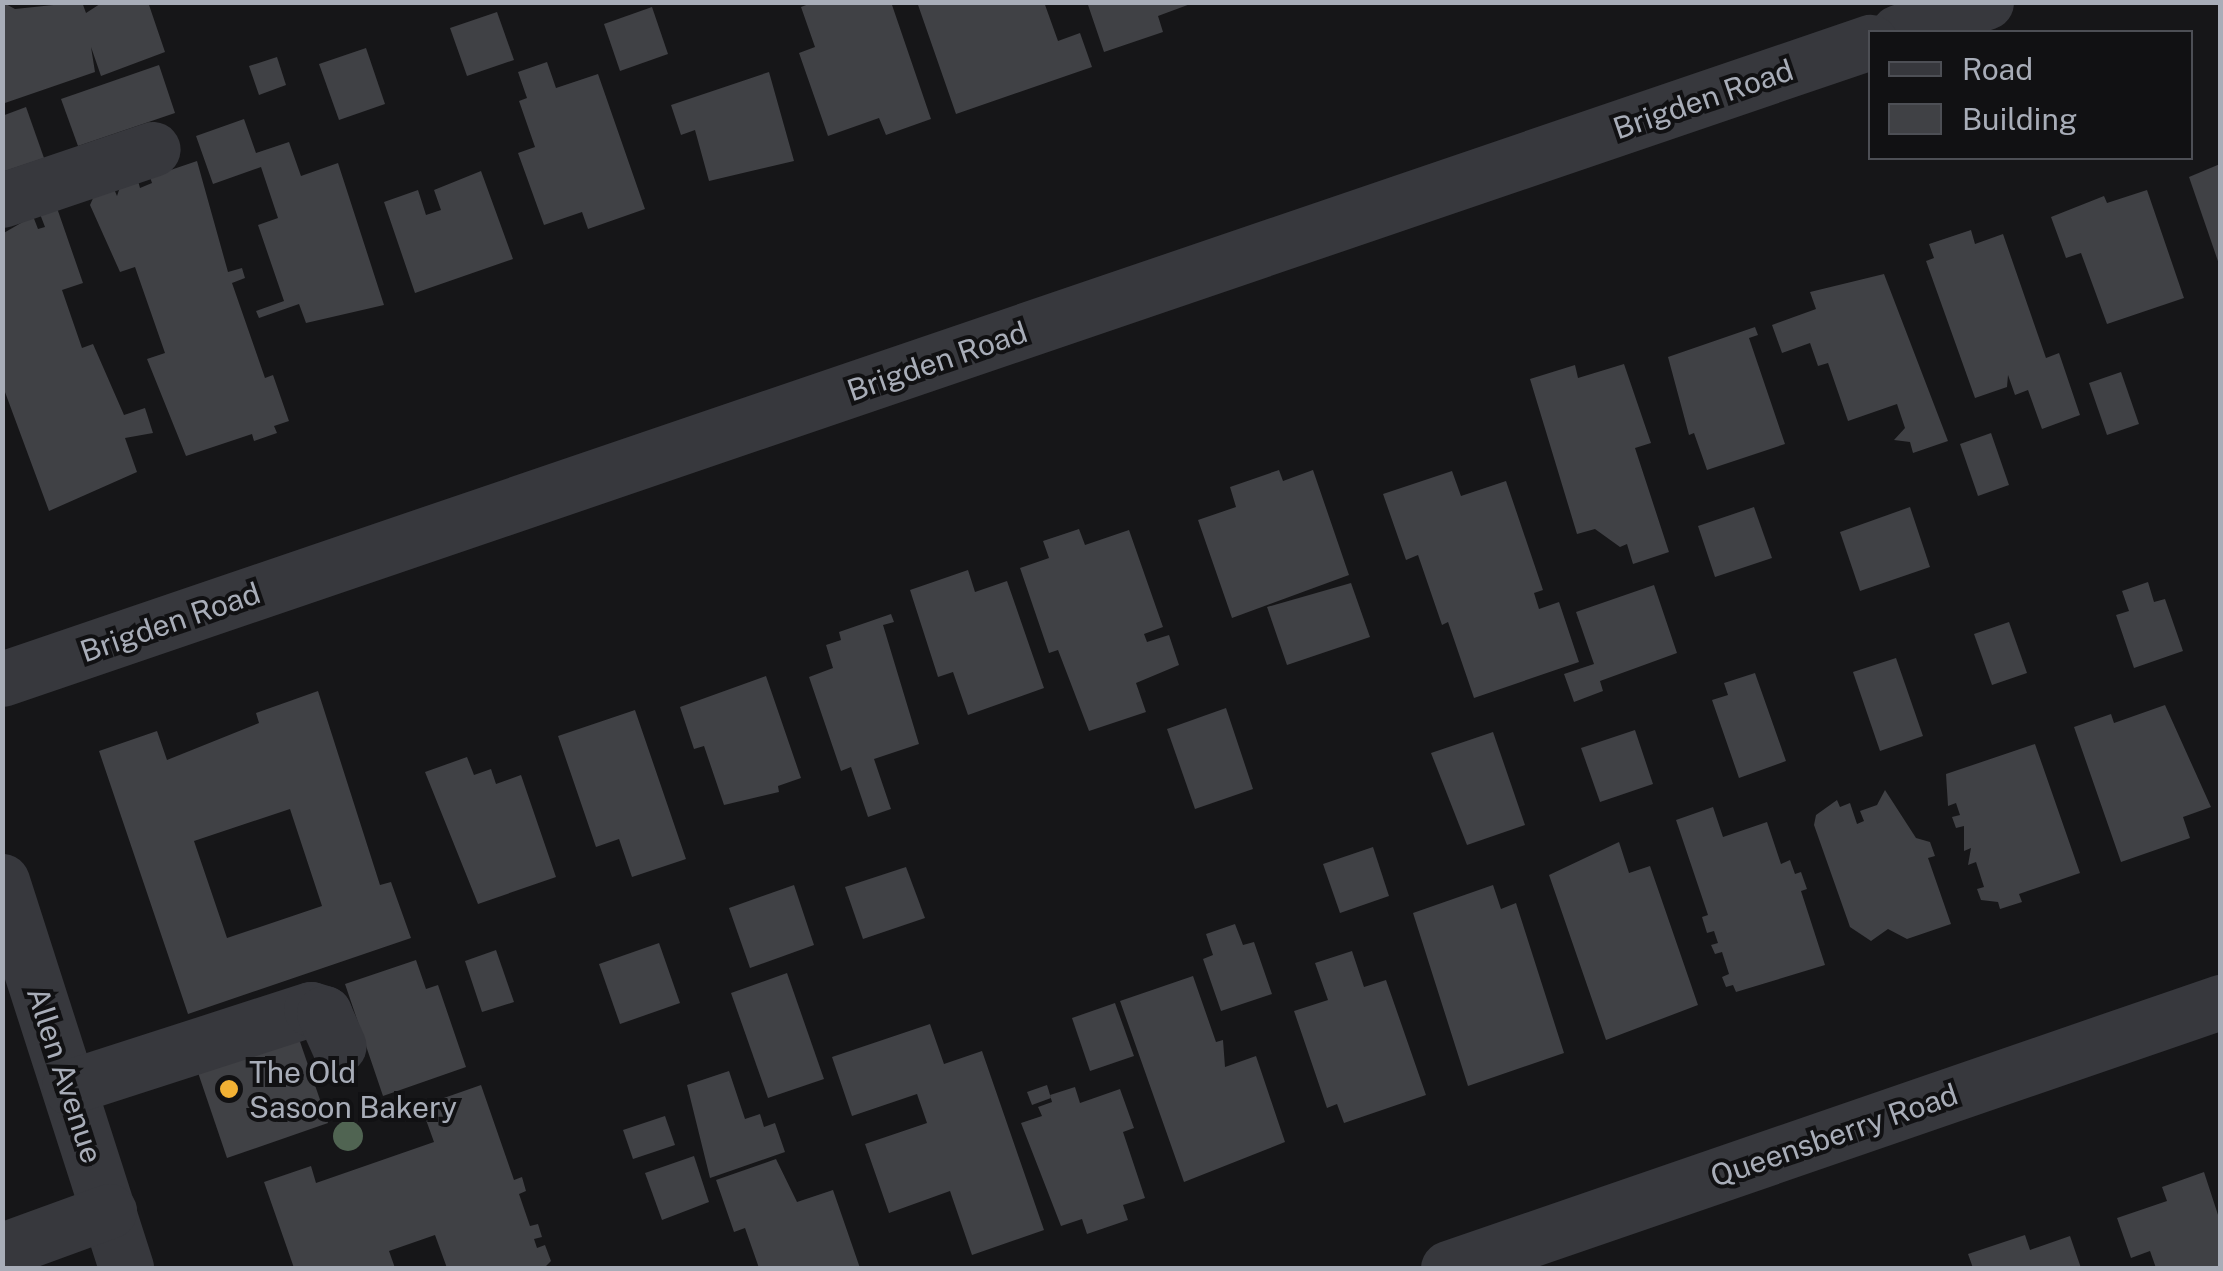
<!DOCTYPE html>
<html>
<head>
<meta charset="utf-8">
<style>
  body { margin:0 }
  #map { position:relative; width:2223px; height:1271px; overflow:hidden; background:#161618; font-family:"Public Sans",sans-serif }
  div>[style] { position:absolute }
  [style*='--x'] { left:calc(var(--x)*1px); top:calc(var(--y)*1px); width:calc(var(--w)*1px); rotate:calc(var(--a)*1deg) }
  .building>* { inset:0; background:#404145 }
  .minor>* { height:55px; margin:-27.5px; padding:0 27.5px; transform-origin:27.5px; border-radius:27.5px; background:#37383d }
  .trees>* { width:30px; height:30px; margin:-15px; border-radius:50%; background:#506452 }
  .dots>* { width:28px; height:28px; translate:-50% -50%; box-sizing:border-box; border:5px solid #111113; border-radius:50% }
  span { translate:-50% -50%; white-space:nowrap; text-align:center; line-height:1.15; -webkit-text-stroke:8px #111113; paint-order:stroke }
  .street-label { font-size:30px; color:#a8adb8 }
  .poi-label { font-size:30px; color:#a8adb8 }
  .left { translate:0 -50%; text-align:left }
  .frame { position:absolute; inset:0; border:5px solid #a8adb8; pointer-events:none }
  .legend { position:absolute; left:1868px; top:30px; width:325px; height:130px; box-sizing:border-box; background:#111113; border:2px solid #4d4f55; margin:0; padding:12px 18px; list-style:none; font-size:30px; color:#a8adb8 }
  .legend li { display:flex; align-items:center; gap:20px; height:50px }
  .legend b { width:50px; border:2px solid #4d4f55 }
</style>
</head>
<body>
<div id="map">
  <div class="building">
    <div style="clip-path:polygon(2px 2px,15px 9px,82px 2px,86px 13px,103px 2px,148px 2px,165px 52px,101px 76px,91px 47px,95px 72px,2px 104px)"></div>
    <div style="clip-path:polygon(814px 2px,891px 2px,931px 119px,886px 135px,879px 118px,828px 136px,799px 53px,815px 47px,801px 7px)"></div>
    <div style="clip-path:polygon(917px 2px,1044px 2px,1058px 41px,1080px 33px,1092px 67px,956px 114px)"></div>
    <div style="clip-path:polygon(1087px 2px,1193px 2px,1193px 3px,1158px 16px,1163px 32px,1104px 52px)"></div>
    <div style="clip-path:polygon(652px 7px,668px 54px,620px 71px,604px 24px)"></div>
    <div style="clip-path:polygon(497px 12px,514px 60px,467px 76px,450px 28px)"></div>
    <div style="clip-path:polygon(366px 48px,385px 104px,339px 120px,319px 64px)"></div>
    <div style="clip-path:polygon(277px 57px,286px 85px,259px 95px,249px 66px)"></div>
    <div style="clip-path:polygon(547px 62px,556px 88px,598px 74px,645px 209px,588px 229px,582px 212px,544px 225px,518px 153px,535px 147px,519px 101px,527px 98px,518px 72px)"></div>
    <div style="clip-path:polygon(159px 65px,175px 113px,78px 146px,61px 99px)"></div>
    <div style="clip-path:polygon(769px 72px,794px 161px,709px 181px,695px 130px,681px 135px,671px 105px)"></div>
    <div style="clip-path:polygon(26px 107px,44px 158px,2px 172px,2px 116px)"></div>
    <div style="clip-path:polygon(244px 119px,256px 153px,289px 142px,301px 176px,338px 163px,384px 305px,306px 323px,299px 304px,259px 318px,256px 311px,284px 301px,258px 225px,278px 218px,261px 167px,213px 184px,196px 136px)"></div>
    <div style="clip-path:polygon(197px 161px,228px 272px,242px 268px,245px 278px,232px 283px,265px 378px,273px 375px,289px 421px,274px 426px,277px 433px,254px 441px,252px 434px,186px 456px,147px 359px,165px 353px,135px 267px,120px 272px,90px 205px,94px 196px,114px 189px,117px 196px,120px 187px,138px 181px,140px 188px,152px 183px,150px 177px)"></div>
    <div style="clip-path:polygon(2220px 164px,2220px 267px,2189px 177px)"></div>
    <div style="clip-path:polygon(481px 171px,513px 259px,415px 293px,384px 202px,418px 190px,426px 215px,441px 210px,434px 190px)"></div>
    <div style="clip-path:polygon(2147px 190px,2184px 298px,2107px 324px,2081px 253px,2066px 258px,2051px 217px,2104px 196px,2107px 203px)"></div>
    <div style="clip-path:polygon(57px 208px,83px 283px,62px 290px,82px 348px,93px 344px,124px 415px,145px 408px,153px 433px,125px 438px,137px 472px,49px 511px,2px 384px,2px 234px,33px 216px,38px 229px,45px 227px,40px 214px)"></div>
    <div style="clip-path:polygon(1971px 230px,1975px 244px,2003px 234px,2046px 358px,2059px 353px,2080px 415px,2042px 429px,2028px 390px,2015px 395px,2008px 375px,2007px 387px,1975px 398px,1926px 261px,1934px 258px,1929px 244px)"></div>
    <div style="clip-path:polygon(1884px 274px,1948px 441px,1913px 453px,1910px 442px,1894px 440px,1905px 428px,1897px 404px,1848px 421px,1828px 363px,1818px 366px,1810px 343px,1782px 353px,1772px 325px,1816px 309px,1810px 292px)"></div>
    <div style="clip-path:polygon(1755px 327px,1758px 335px,1749px 338px,1785px 444px,1707px 470px,1694px 433px,1689px 435px,1668px 357px)"></div>
    <div style="clip-path:polygon(1624px 364px,1651px 443px,1635px 448px,1669px 552px,1633px 564px,1627px 544px,1620px 547px,1595px 529px,1577px 534px,1530px 379px,1575px 365px,1578px 378px)"></div>
    <div style="clip-path:polygon(2121px 372px,2139px 424px,2107px 435px,2089px 383px)"></div>
    <div style="clip-path:polygon(1991px 433px,2009px 485px,1978px 496px,1960px 444px)"></div>
    <div style="clip-path:polygon(1279px 470px,1283px 481px,1313px 470px,1349px 575px,1232px 618px,1198px 520px,1236px 507px,1230px 487px)"></div>
    <div style="clip-path:polygon(1452px 471px,1461px 496px,1506px 481px,1543px 590px,1534px 593px,1539px 609px,1559px 602px,1579px 662px,1474px 698px,1448px 622px,1442px 625px,1418px 555px,1406px 560px,1383px 494px)"></div>
    <div style="clip-path:polygon(1754px 507px,1772px 558px,1715px 577px,1698px 526px)"></div>
    <div style="clip-path:polygon(1910px 507px,1930px 567px,1860px 591px,1840px 532px)"></div>
    <div style="clip-path:polygon(1079px 529px,1085px 545px,1129px 530px,1163px 627px,1144px 634px,1147px 642px,1169px 635px,1179px 665px,1136px 683px,1146px 712px,1089px 731px,1058px 650px,1049px 653px,1020px 568px,1049px 558px,1043px 541px)"></div>
    <div style="clip-path:polygon(968px 570px,975px 592px,1007px 581px,1044px 688px,968px 715px,953px 672px,938px 677px,910px 590px)"></div>
    <div style="clip-path:polygon(2148px 582px,2154px 602px,2165px 599px,2183px 651px,2134px 668px,2116px 615px,2129px 611px,2122px 591px)"></div>
    <div style="clip-path:polygon(1351px 583px,1370px 637px,1287px 665px,1267px 607px)"></div>
    <div style="clip-path:polygon(1654px 585px,1677px 653px,1600px 681px,1603px 691px,1574px 702px,1564px 674px,1594px 664px,1576px 612px)"></div>
    <div style="clip-path:polygon(891px 614px,894px 622px,883px 625px,919px 744px,874px 759px,891px 809px,868px 817px,851px 767px,841px 771px,809px 677px,833px 668px,826px 645px,841px 640px,839px 632px)"></div>
    <div style="clip-path:polygon(2009px 622px,2027px 673px,1992px 685px,1974px 634px)"></div>
    <div style="clip-path:polygon(1896px 658px,1923px 736px,1880px 751px,1853px 672px)"></div>
    <div style="clip-path:polygon(1755px 673px,1786px 761px,1739px 778px,1712px 700px,1728px 695px,1724px 683px)"></div>
    <div style="clip-path:polygon(766px 676px,801px 778px,778px 786px,779px 792px,724px 805px,704px 746px,694px 749px,680px 707px)"></div>
    <div style="clip-path:polygon(evenodd,318px 691px,380px 885px,391px 882px,411px 938px,188px 1014px,99px 751px,157px 731px,167px 760px,259px 723px,256px 713px,318px 691px,290px 809px,322px 906px,227px 938px,194px 841px,290px 809px)"></div>
    <div style="clip-path:polygon(2165px 705px,2211px 807px,2183px 817px,2190px 838px,2121px 862px,2074px 727px,2111px 714px,2114px 723px)"></div>
    <div style="clip-path:polygon(1226px 708px,1253px 789px,1195px 809px,1167px 729px)"></div>
    <div style="clip-path:polygon(635px 710px,686px 859px,632px 877px,619px 839px,596px 847px,558px 736px)"></div>
    <div style="clip-path:polygon(1635px 730px,1653px 784px,1600px 802px,1581px 748px)"></div>
    <div style="clip-path:polygon(1493px 732px,1525px 825px,1467px 845px,1431px 753px)"></div>
    <div style="clip-path:polygon(2035px 744px,2080px 873px,2019px 894px,2022px 902px,2000px 909px,1998px 902px,1981px 900px,1977px 889px,1984px 887px,1976px 862px,1968px 865px,1971px 848px,1964px 851px,1964px 826px,1956px 828px,1952px 817px,1960px 815px,1956px 803px,1948px 806px,1946px 774px)"></div>
    <div style="clip-path:polygon(467px 757px,474px 775px,491px 769px,496px 784px,521px 775px,556px 877px,478px 904px,425px 772px)"></div>
    <div style="clip-path:polygon(1885px 790px,1916px 838px,1930px 842px,1935px 856px,1928px 858px,1951px 924px,1907px 939px,1888px 929px,1871px 941px,1850px 927px,1814px 825px,1816px 815px,1837px 800px,1840px 807px,1850px 803px,1857px 824px,1864px 821px,1860px 811px,1877px 805px)"></div>
    <div style="clip-path:polygon(1713px 807px,1723px 837px,1767px 822px,1781px 864px,1790px 860px,1795px 874px,1801px 872px,1807px 889px,1801px 891px,1825px 965px,1736px 992px,1733px 985px,1726px 987px,1722px 977px,1729px 974px,1722px 952px,1715px 954px,1711px 945px,1718px 943px,1714px 931px,1707px 933px,1702px 917px,1708px 915px,1676px 820px)"></div>
    <div style="clip-path:polygon(1619px 842px,1629px 873px,1650px 866px,1698px 1005px,1606px 1040px,1549px 875px)"></div>
    <div style="clip-path:polygon(1373px 847px,1389px 896px,1340px 913px,1323px 864px)"></div>
    <div style="clip-path:polygon(906px 867px,925px 918px,863px 939px,845px 887px)"></div>
    <div style="clip-path:polygon(794px 885px,814px 945px,750px 968px,729px 908px)"></div>
    <div style="clip-path:polygon(1493px 885px,1501px 909px,1516px 903px,1564px 1053px,1468px 1086px,1413px 913px)"></div>
    <div style="clip-path:polygon(1235px 924px,1243px 945px,1254px 942px,1272px 994px,1221px 1011px,1203px 959px,1213px 955px,1206px 934px)"></div>
    <div style="clip-path:polygon(659px 943px,680px 1003px,620px 1024px,599px 964px)"></div>
    <div style="clip-path:polygon(496px 950px,514px 1002px,482px 1012px,465px 961px)"></div>
    <div style="clip-path:polygon(1352px 951px,1364px 987px,1386px 980px,1426px 1095px,1344px 1123px,1337px 1104px,1327px 1108px,1294px 1011px,1328px 1000px,1315px 963px)"></div>
    <div style="clip-path:polygon(416px 960px,426px 989px,438px 985px,466px 1067px,383px 1096px,345px 984px)"></div>
    <div style="clip-path:polygon(787px 973px,824px 1079px,768px 1098px,731px 993px)"></div>
    <div style="clip-path:polygon(1193px 976px,1216px 1042px,1223px 1040px,1225px 1067px,1256px 1056px,1285px 1142px,1184px 1182px,1120px 1001px)"></div>
    <div style="clip-path:polygon(1115px 1003px,1134px 1056px,1090px 1071px,1072px 1018px)"></div>
    <div style="clip-path:polygon(930px 1024px,944px 1064px,982px 1051px,1044px 1230px,972px 1255px,950px 1191px,889px 1213px,865px 1144px,927px 1123px,917px 1094px,852px 1116px,832px 1057px)"></div>
    <div style="clip-path:polygon(297px 1033px,328px 1123px,227px 1158px,192px 1055px)"></div>
    <div style="clip-path:polygon(729px 1071px,745px 1119px,760px 1114px,764px 1127px,775px 1123px,785px 1152px,710px 1178px,687px 1085px)"></div>
    <div style="clip-path:polygon(481px 1085px,514px 1180px,522px 1177px,526px 1191px,519px 1194px,530px 1226px,538px 1224px,542px 1237px,534px 1239px,537px 1248px,545px 1245px,551px 1261px,544px 1268px,447px 1268px,435px 1235px,389px 1251px,395px 1268px,294px 1268px,264px 1182px,311px 1166px,316px 1183px,434px 1142px,421px 1106px)"></div>
    <div style="clip-path:polygon(1047px 1085px,1051px 1098px,1032px 1105px,1027px 1092px)"></div>
    <div style="clip-path:polygon(1075px 1087px,1080px 1103px,1120px 1089px,1134px 1128px,1123px 1132px,1145px 1198px,1123px 1205px,1128px 1220px,1087px 1234px,1082px 1219px,1061px 1226px,1021px 1123px,1042px 1116px,1038px 1107px,1052px 1102px,1050px 1095px)"></div>
    <div style="clip-path:polygon(665px 1116px,675px 1145px,633px 1159px,623px 1130px)"></div>
    <div style="clip-path:polygon(694px 1156px,709px 1202px,662px 1220px,645px 1173px)"></div>
    <div style="clip-path:polygon(776px 1159px,797px 1202px,833px 1190px,860px 1268px,759px 1268px,745px 1228px,734px 1232px,716px 1180px)"></div>
    <div style="clip-path:polygon(2204px 1172px,2220px 1221px,2220px 1268px,2156px 1268px,2150px 1251px,2131px 1258px,2117px 1218px,2167px 1201px,2162px 1187px)"></div>
    <div style="clip-path:polygon(2025px 1235px,2030px 1250px,2070px 1236px,2081px 1268px,1973px 1268px,1968px 1254px)"></div>
  </div>
  <div class="minor">
    <div style="--x:1898;--y:32;--w:93;--a:-18.8"></div>
    <div style="--x:2;--y:200;--w:159;--a:-18.7"></div>
    <div style="--x:2;--y:679;--w:1974;--a:-18.83"></div>
    <div style="--x:2;--y:881;--w:406;--a:72.2"></div>
    <div style="--x:69;--y:1087;--w:254;--a:-17.9"></div>
    <div style="--x:311;--y:1009;--w:14;--a:17"></div>
    <div style="--x:324;--y:1013;--w:36;--a:66"></div>
    <div style="--x:2;--y:1250;--w:114;--a:-20"></div>
    <div style="--x:1448;--y:1268;--w:817;--a:-19.01"></div>
  </div>
  <div class="trees">
    <div style="left:348px;top:1136px"></div>
  </div>
  <div class="dots">
    <div style="left:229px;top:1089px;background:#f2b134"></div>
  </div>
  <div class="street-label">
    <span style="left:1703px;top:99px;rotate:-19deg">Brigden Road</span>
    <span style="left:937px;top:361px;rotate:-19deg">Brigden Road</span>
    <span style="left:170px;top:622px;rotate:-19deg">Brigden Road</span>
    <span style="left:65px;top:1075px;rotate:72deg">Allen Avenue</span>
    <span style="left:1834px;top:1135px;rotate:-19deg">Queensberry Road</span>
  </div>
  <div class="poi-label">
    <span class="left" style="left:249px;top:1089px">The Old<br>Sasoon Bakery</span>
  </div>
  <div class="frame"></div>
  <ul class="legend">
  <li><b style="height:12px;background:#37383d"></b>Road</li>
  <li><b style="height:28px;background:#404145"></b>Building</li>
  </ul>
</div>
</body>
</html>
